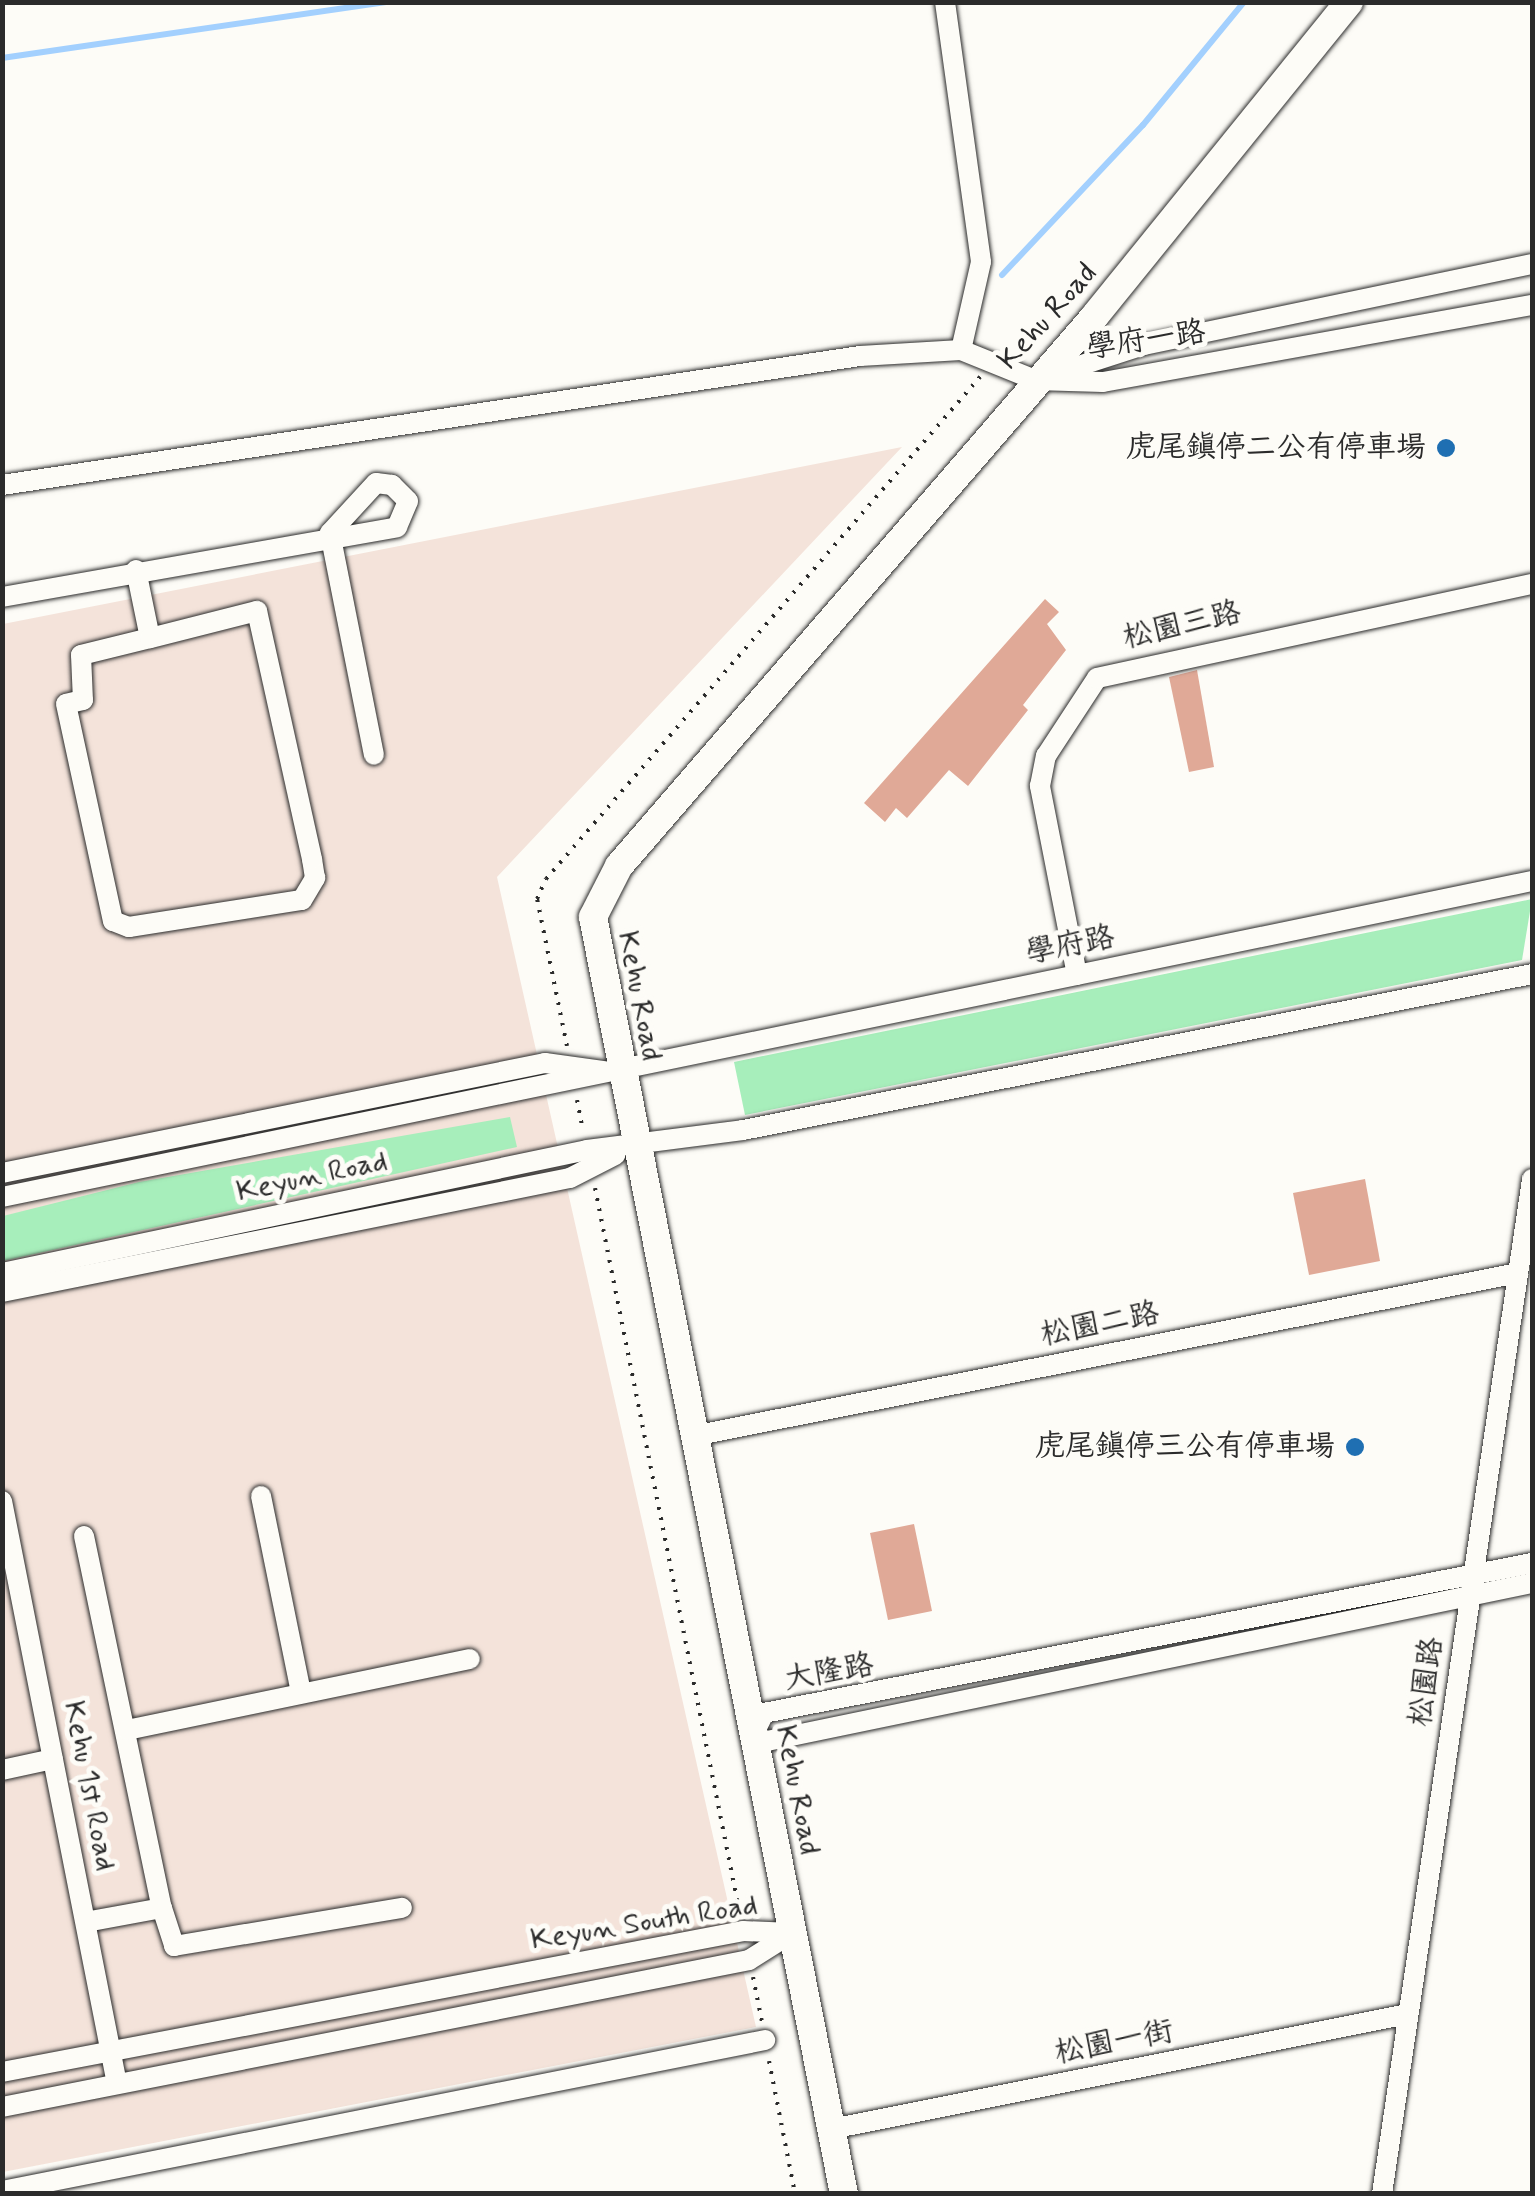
<!DOCTYPE html>
<html>
<head>
<meta charset="utf-8">
<style>
  body { margin:0 }
  #map { position:relative; width:1535px; height:2196px; overflow:hidden; background:#fdfcf7; font-family:Mynerve,"LXGW WenKai TC",sans-serif }
  div>[style] { position:absolute }
  [style*='--x'] { left:calc(var(--x)*1px); top:calc(var(--y)*1px); width:calc(var(--w)*1px); rotate:calc(var(--a)*1deg) }
  .built>* { inset:0; background:#f4e3da }
  .green>* { inset:0; background:#a7eebb }
  .stream>* { height:6px; margin:-3px; padding:0 3px; transform-origin:3px; border-radius:3px; background:#a3d0fe }
  .building>* { inset:0; background:#e0a997 }
  .path>* { height:4px; margin-top:-2px; transform-origin:0; background:repeating-linear-gradient(90deg,#2b2b2b 0 2.5px,transparent 0 10.5px) }
  .roads { filter:drop-shadow(0 0 2px #2b2b2b) drop-shadow(0 0 2px #2b2b2b) }
  .minor>* { height:20px; margin:-10px; padding:0 10px; transform-origin:10px; border-radius:10px; background:#fdfcf7 }
  .major>* { height:28px; margin:-14px; padding:0 14px; transform-origin:14px; border-radius:14px; background:#fdfcf7 }
  .dots>* { width:28px; height:28px; translate:-50% -50%; box-sizing:border-box; border:5px solid #fdfcf7; border-radius:50% }
  span { translate:-50% -50%; white-space:nowrap; text-align:center; line-height:1.15; -webkit-text-stroke:10px #fdfcf7; paint-order:stroke }
  .street-label { font-size:30px; color:#2b2b2b }
  .poi-label { font-size:30px; color:#2b2b2b }
  .right { translate:-100% -50%; text-align:right }
  .frame { position:absolute; inset:0; border:5px solid #2b2b2b; pointer-events:none }
</style>
</head>
<body>
<div id="map">
  <div class="built">
    <div style="clip-path:polygon(902px 447px,497px 877px,756px 2027px,3px 2172px,3px 624px)"></div>
  </div>
  <div class="green">
    <div style="clip-path:polygon(1532px 899px,1522px 960px,745px 1115px,734px 1062px)"></div>
    <div style="clip-path:polygon(510px 1117px,517px 1147px,3px 1261px,3px 1216px,139px 1182px)"></div>
  </div>
  <div class="stream">
    <div style="--x:2;--y:58;--w:388;--a:-8.3"></div>
    <div style="--x:1002;--y:275;--w:206;--a:-46.8"></div>
    <div style="--x:1143;--y:125;--w:159;--a:-50.6"></div>
  </div>
  <div class="building">
    <div style="clip-path:polygon(1045px 599px,1059px 612px,1047px 624px,1066px 650px,1023px 705px,1028px 710px,968px 786px,949px 770px,907px 818px,896px 808px,885px 822px,864px 803px)"></div>
    <div style="clip-path:polygon(1197px 670px,1214px 767px,1189px 772px,1169px 677px)"></div>
    <div style="clip-path:polygon(1365px 1179px,1380px 1261px,1309px 1275px,1293px 1193px)"></div>
    <div style="clip-path:polygon(914px 1524px,932px 1611px,888px 1620px,870px 1533px)"></div>
  </div>
  <div class="path">
    <div style="--x:567;--y:1046;--w:150;--a:-101.5"></div>
    <div style="--x:537;--y:899;--w:22;--a:-66"></div>
    <div style="--x:546;--y:879;--w:664;--a:-49.16"></div>
    <div style="--x:577;--y:1100;--w:31;--a:79"></div>
    <div style="--x:595;--y:1188;--w:740;--a:78.71"></div>
    <div style="--x:753;--y:1977;--w:46;--a:78.7"></div>
    <div style="--x:769;--y:2061;--w:136;--a:78.9"></div>
  </div>
  <div class="roads">
    <div class="minor">
      <div style="--x:945;--y:2;--w:262;--a:82.1"></div>
      <div style="--x:981;--y:262;--w:90;--a:102.8"></div>
      <div style="--x:1051;--y:375;--w:98;--a:-17.9"></div>
      <div style="--x:1144;--y:345;--w:396;--a:-11.8"></div>
      <div style="--x:2;--y:485;--w:868;--a:-8.55"></div>
      <div style="--x:860;--y:356;--w:101;--a:-3.4"></div>
      <div style="--x:961;--y:350;--w:80;--a:22.1"></div>
      <div style="--x:1035;--y:380;--w:68;--a:1.7"></div>
      <div style="--x:1103;--y:382;--w:436;--a:-10.2"></div>
      <div style="--x:330;--y:533;--w:226;--a:78.8"></div>
      <div style="--x:136;--y:570;--w:69;--a:78.4"></div>
      <div style="--x:150;--y:638;--w:71;--a:166.2"></div>
      <div style="--x:81;--y:655;--w:45;--a:87.5"></div>
      <div style="--x:83;--y:700;--w:17;--a:167"></div>
      <div style="--x:66;--y:704;--w:222;--a:77.8"></div>
      <div style="--x:113;--y:921;--w:17;--a:21"></div>
      <div style="--x:129;--y:927;--w:175;--a:-8.9"></div>
      <div style="--x:302;--y:900;--w:26;--a:-59"></div>
      <div style="--x:315;--y:878;--w:19;--a:-99"></div>
      <div style="--x:312;--y:859;--w:254;--a:-102.5"></div>
      <div style="--x:257;--y:611;--w:110;--a:165.8"></div>
      <div style="--x:2;--y:597;--w:401;--a:-10"></div>
      <div style="--x:397;--y:527;--w:28;--a:-67"></div>
      <div style="--x:408;--y:501;--w:23;--a:-135"></div>
      <div style="--x:392;--y:485;--w:16;--a:-173"></div>
      <div style="--x:376;--y:483;--w:68;--a:132.6"></div>
      <div style="--x:1077;--y:975;--w:193;--a:-101.1"></div>
      <div style="--x:1040;--y:786;--w:31;--a:-79"></div>
      <div style="--x:1046;--y:756;--w:93;--a:-56.8"></div>
      <div style="--x:1097;--y:678;--w:445;--a:-12.2"></div>
      <div style="--x:2;--y:1173;--w:554;--a:-11.45"></div>
      <div style="--x:545;--y:1063;--w:60;--a:7.7"></div>
      <div style="--x:2;--y:1197;--w:1562;--a:-11.67"></div>
      <div style="--x:2;--y:1273;--w:598;--a:-11.87"></div>
      <div style="--x:587;--y:1150;--w:157;--a:-7.3"></div>
      <div style="--x:743;--y:1130;--w:804;--a:-11.18"></div>
      <div style="--x:2;--y:1292;--w:579;--a:-11.35"></div>
      <div style="--x:570;--y:1178;--w:51;--a:-27.1"></div>
      <div style="--x:693;--y:1436;--w:841;--a:-11.18"></div>
      <div style="--x:261;--y:1496;--w:200;--a:78.5"></div>
      <div style="--x:2;--y:1501;--w:594;--a:78.84"></div>
      <div style="--x:84;--y:1536;--w:380;--a:78.2"></div>
      <div style="--x:162;--y:1908;--w:77;--a:169.6"></div>
      <div style="--x:1532;--y:1563;--w:783;--a:168.95"></div>
      <div style="--x:764;--y:1713;--w:25;--a:116"></div>
      <div style="--x:753;--y:1736;--w:15;--a:20"></div>
      <div style="--x:767;--y:1741;--w:781;--a:-11.67"></div>
      <div style="--x:127;--y:1730;--w:350;--a:-11.7"></div>
      <div style="--x:2;--y:1770;--w:52;--a:-12.2"></div>
      <div style="--x:162;--y:1908;--w:40;--a:72"></div>
      <div style="--x:174;--y:1946;--w:231;--a:-9.5"></div>
      <div style="--x:2;--y:2072;--w:754;--a:-10.77"></div>
      <div style="--x:743;--y:1931;--w:49;--a:2.3"></div>
      <div style="--x:2;--y:2107;--w:761;--a:-11.13"></div>
      <div style="--x:749;--y:1960;--w:51;--a:-32.1"></div>
      <div style="--x:831;--y:2129;--w:588;--a:-11.27"></div>
      <div style="--x:2;--y:2191;--w:778;--a:-11.19"></div>
      <div style="--x:1382;--y:2194;--w:1026;--a:-81.59"></div>
    </div>
    <div class="major">
      <div style="--x:844;--y:2194;--w:1301;--a:-101.12"></div>
      <div style="--x:593;--y:917;--w:57;--a:-63"></div>
      <div style="--x:619;--y:866;--w:726;--a:-49.13"></div>
      <div style="--x:1094;--y:317;--w:405;--a:-51"></div>
    </div>
  </div>
  <div class="dots">
    <div style="left:1446px;top:448px;background:#1f6fb2"></div>
    <div style="left:1355px;top:1447px;background:#1f6fb2"></div>
  </div>
  <div class="street-label">
    <span style="left:1048px;top:317px;rotate:-48deg">Kehu Road</span>
    <span style="left:1146px;top:341px;rotate:-8deg">學府一路</span>
    <span style="left:1182px;top:626px;rotate:-13deg">松園三路</span>
    <span style="left:1070px;top:946px;rotate:-11deg">學府路</span>
    <span style="left:639px;top:996px;rotate:79deg">Kehu Road</span>
    <span style="left:312px;top:1177px;rotate:-12deg">Keyun Road</span>
    <span style="left:1100px;top:1325px;rotate:-11deg">松園二路</span>
    <span style="left:829px;top:1673px;rotate:-10deg">大隆路</span>
    <span style="left:1427px;top:1682px;rotate:-82deg">松園路</span>
    <span style="left:89px;top:1786px;rotate:79deg">Kehu 1st Road</span>
    <span style="left:797px;top:1790px;rotate:79deg">Kehu Road</span>
    <span style="left:644px;top:1923px;rotate:-9deg">Keyun South Road</span>
    <span style="left:1114px;top:2043px;rotate:-11deg">松園一街</span>
  </div>
  <div class="poi-label">
    <span class="right" style="left:1426px;top:448px">虎尾鎮停二公有停車場</span>
    <span class="right" style="left:1335px;top:1447px">虎尾鎮停三公有停車場</span>
  </div>
  <div class="frame"></div>
</div>
</body>
</html>
